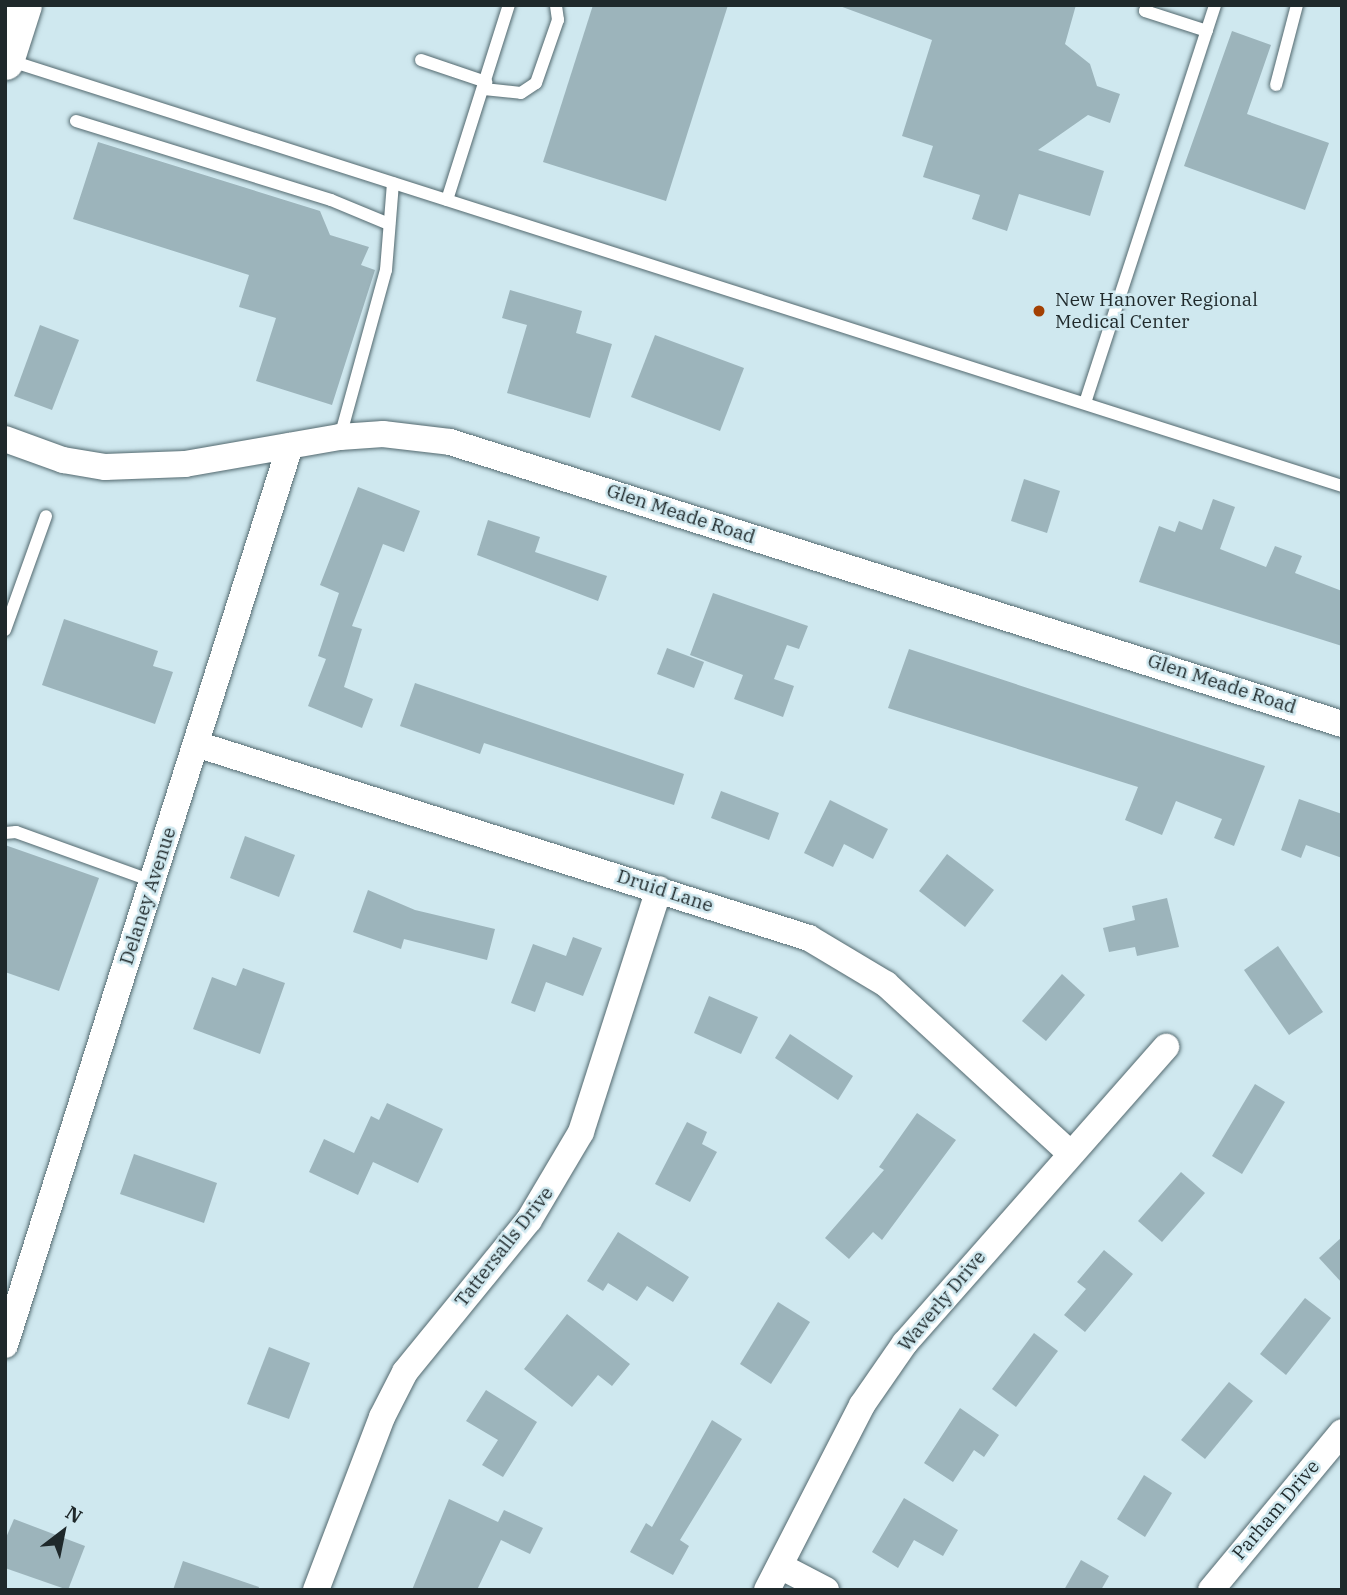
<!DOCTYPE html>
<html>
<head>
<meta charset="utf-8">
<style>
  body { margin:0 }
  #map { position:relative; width:1347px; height:1595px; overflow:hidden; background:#cfe8ef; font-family:"IBM Plex Serif",serif }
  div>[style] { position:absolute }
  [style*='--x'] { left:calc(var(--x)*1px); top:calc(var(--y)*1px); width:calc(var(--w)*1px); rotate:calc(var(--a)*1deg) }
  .building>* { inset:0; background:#9cb4bb }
  .roads { filter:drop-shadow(0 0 2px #53696f) drop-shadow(0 0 2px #53696f) }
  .lane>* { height:12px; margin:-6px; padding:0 6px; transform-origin:6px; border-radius:6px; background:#fff }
  .street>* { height:26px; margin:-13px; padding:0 13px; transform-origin:13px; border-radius:13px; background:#fff }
  .secondary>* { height:37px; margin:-18.5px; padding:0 18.5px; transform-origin:18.5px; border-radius:18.5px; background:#fff }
  .dots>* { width:19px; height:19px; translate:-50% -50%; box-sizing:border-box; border:4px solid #cfe8ef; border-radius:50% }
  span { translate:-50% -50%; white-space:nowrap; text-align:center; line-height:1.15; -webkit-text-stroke:5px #cfe8ef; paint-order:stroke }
  .poi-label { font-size:19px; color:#1f292b }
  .left { translate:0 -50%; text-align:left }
  .street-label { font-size:19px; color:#1f292b }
  .frame { position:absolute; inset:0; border:7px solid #1f292b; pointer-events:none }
  .north { position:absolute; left:28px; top:1497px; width:70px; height:70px; -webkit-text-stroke:5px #cfe8ef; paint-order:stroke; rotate:32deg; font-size:19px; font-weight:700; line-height:28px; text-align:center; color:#1f292b }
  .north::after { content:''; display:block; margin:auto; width:24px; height:32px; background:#1f292b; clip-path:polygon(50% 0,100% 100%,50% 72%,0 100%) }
</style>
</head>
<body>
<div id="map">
  <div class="building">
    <div style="clip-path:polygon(593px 5px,728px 5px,666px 201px,543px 162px)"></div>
    <div style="clip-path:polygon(837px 5px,1076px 5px,1065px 44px,1090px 64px,1097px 86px,1120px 94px,1110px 123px,1088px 115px,1038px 150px,1104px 171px,1090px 216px,1019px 194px,1007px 231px,972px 219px,980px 195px,923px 177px,933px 146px,902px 136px,932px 40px)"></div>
    <div style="clip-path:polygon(1232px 31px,1271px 45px,1247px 114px,1329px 143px,1305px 210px,1184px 166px)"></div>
    <div style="clip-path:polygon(98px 142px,320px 211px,330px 235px,369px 247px,361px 265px,375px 270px,332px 405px,256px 381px,276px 318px,239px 307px,249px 275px,73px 219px)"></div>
    <div style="clip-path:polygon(510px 290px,582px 311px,576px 333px,612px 344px,590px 418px,507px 393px,527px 325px,502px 318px)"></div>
    <div style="clip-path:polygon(40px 325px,79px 340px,52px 410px,14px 396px)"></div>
    <div style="clip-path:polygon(655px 335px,744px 368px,720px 431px,631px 397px)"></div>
    <div style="clip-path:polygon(1024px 479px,1060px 491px,1047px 533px,1011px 521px)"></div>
    <div style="clip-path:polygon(358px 487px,420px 511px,404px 552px,383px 544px,352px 626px,362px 629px,344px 687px,373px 699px,362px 728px,308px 706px,326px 659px,318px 656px,339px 593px,320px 585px)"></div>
    <div style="clip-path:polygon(1213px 499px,1235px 507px,1220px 549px,1266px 567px,1275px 546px,1302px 556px,1295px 573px,1342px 591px,1342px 646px,1139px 582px,1159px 526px,1175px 532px,1179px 521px,1202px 530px)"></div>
    <div style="clip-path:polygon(488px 520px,540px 537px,535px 552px,607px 576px,598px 601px,477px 555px)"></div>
    <div style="clip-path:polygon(713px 593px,808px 626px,799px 649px,787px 645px,774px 679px,794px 686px,783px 717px,734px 699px,743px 675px,690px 655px)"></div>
    <div style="clip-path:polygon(64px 619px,158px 651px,153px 666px,173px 672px,155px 724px,42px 685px)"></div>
    <div style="clip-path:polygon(667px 648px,704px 662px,694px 688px,657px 674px)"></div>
    <div style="clip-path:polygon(909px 649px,1265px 766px,1234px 846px,1214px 838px,1222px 819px,1176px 801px,1162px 835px,1125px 820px,1138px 787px,888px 708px)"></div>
    <div style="clip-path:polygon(415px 683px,684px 774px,674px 805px,484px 743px,480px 754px,400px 726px)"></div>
    <div style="clip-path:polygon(721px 791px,779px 813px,769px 840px,711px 818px)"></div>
    <div style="clip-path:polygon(1299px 799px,1342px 814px,1342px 858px,1306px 845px,1301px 858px,1281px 850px)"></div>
    <div style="clip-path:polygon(830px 800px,888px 829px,873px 859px,844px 844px,833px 867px,804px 853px)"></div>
    <div style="clip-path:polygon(245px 836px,295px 855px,279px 897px,230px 878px)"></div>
    <div style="clip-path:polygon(5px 845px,99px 878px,59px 991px,5px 972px)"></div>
    <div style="clip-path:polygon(947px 854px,994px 890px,965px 927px,919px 891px)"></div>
    <div style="clip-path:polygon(368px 890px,415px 910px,495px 929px,487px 960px,404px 939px,401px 949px,353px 932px)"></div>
    <div style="clip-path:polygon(1167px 898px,1179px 947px,1137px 956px,1135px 947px,1109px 952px,1103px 928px,1135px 920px,1132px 906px)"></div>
    <div style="clip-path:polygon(573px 937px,602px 948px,583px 996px,546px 982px,535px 1012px,511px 1003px,533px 944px,566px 956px)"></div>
    <div style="clip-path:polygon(1278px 946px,1323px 1012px,1289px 1035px,1244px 970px)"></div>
    <div style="clip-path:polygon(243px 968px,285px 983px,260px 1054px,193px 1029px,212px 977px,236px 986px)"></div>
    <div style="clip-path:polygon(1062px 974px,1085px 995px,1046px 1041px,1022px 1021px)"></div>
    <div style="clip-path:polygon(709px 996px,758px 1017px,741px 1054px,694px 1033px)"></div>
    <div style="clip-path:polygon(790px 1034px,853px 1076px,838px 1100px,775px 1058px)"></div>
    <div style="clip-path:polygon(1255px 1084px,1285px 1102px,1242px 1174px,1212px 1156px)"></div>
    <div style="clip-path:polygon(387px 1103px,443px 1129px,418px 1183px,373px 1162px,358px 1195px,309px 1172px,324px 1139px,354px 1153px,371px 1116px,379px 1120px)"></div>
    <div style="clip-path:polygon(917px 1113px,956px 1140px,882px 1240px,873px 1232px,849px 1259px,825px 1238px,884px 1170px,879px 1167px)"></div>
    <div style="clip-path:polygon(687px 1122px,707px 1132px,702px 1144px,717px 1152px,690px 1202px,655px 1184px)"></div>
    <div style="clip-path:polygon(134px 1154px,217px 1183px,204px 1223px,120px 1194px)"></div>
    <div style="clip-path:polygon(1181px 1172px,1205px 1193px,1162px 1242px,1138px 1221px)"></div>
    <div style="clip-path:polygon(618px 1232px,689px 1277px,673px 1302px,647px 1286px,637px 1301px,608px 1283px,603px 1291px,587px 1281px)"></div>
    <div style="clip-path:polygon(1342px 1237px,1342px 1283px,1319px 1258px)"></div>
    <div style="clip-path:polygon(1104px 1250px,1133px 1274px,1085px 1332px,1064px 1315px,1086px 1289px,1077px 1282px)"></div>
    <div style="clip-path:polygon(1305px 1298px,1331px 1318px,1286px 1375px,1260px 1354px)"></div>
    <div style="clip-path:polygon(778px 1302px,810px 1322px,771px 1384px,740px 1364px)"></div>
    <div style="clip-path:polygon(567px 1314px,630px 1364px,612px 1386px,598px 1375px,572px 1407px,524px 1369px)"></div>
    <div style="clip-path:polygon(1034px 1333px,1058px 1351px,1016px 1407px,992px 1389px)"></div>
    <div style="clip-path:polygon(269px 1347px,310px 1363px,289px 1419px,247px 1404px)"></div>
    <div style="clip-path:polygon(1229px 1382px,1253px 1401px,1205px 1459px,1181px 1440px)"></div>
    <div style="clip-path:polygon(486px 1390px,537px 1422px,503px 1477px,482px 1465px,498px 1440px,466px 1421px)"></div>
    <div style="clip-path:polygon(960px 1408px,999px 1435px,984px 1457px,974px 1450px,953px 1482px,924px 1463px)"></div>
    <div style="clip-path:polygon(712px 1420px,742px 1439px,680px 1540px,689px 1546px,673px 1575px,630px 1552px,646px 1523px,652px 1527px)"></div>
    <div style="clip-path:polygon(1144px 1475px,1172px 1493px,1145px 1537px,1117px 1519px)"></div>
    <div style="clip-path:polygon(904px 1498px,958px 1530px,943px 1556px,914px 1540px,898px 1568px,872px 1552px)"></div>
    <div style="clip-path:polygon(449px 1499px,498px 1522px,504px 1510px,543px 1528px,530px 1554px,501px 1540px,477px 1590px,412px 1590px)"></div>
    <div style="clip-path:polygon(14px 1519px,85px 1546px,68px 1590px,5px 1568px,5px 1540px)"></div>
    <div style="clip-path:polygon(1081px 1560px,1109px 1576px,1101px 1590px,1064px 1590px)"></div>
    <div style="clip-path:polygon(183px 1561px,259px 1587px,258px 1590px,173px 1590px)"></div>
  </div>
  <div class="roads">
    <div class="lane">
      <div style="--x:1147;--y:5;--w:6;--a:108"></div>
      <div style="--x:1145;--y:11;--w:65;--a:17.9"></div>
      <div style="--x:8;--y:60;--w:1400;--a:17.71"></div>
      <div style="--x:421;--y:60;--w:69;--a:18.7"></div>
      <div style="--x:1276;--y:85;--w:83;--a:-75.3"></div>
      <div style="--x:484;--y:89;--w:37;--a:6"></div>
      <div style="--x:521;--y:93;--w:18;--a:-34"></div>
      <div style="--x:536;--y:83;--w:67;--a:-70.8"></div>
      <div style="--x:558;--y:20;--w:15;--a:-98"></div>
      <div style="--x:76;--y:121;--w:267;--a:17.2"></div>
      <div style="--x:331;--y:200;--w:63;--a:22.5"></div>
      <div style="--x:447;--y:200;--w:205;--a:-72.4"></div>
      <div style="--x:1085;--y:403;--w:419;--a:-71.9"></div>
      <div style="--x:340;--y:437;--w:173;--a:-74.6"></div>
      <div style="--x:386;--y:270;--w:87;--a:-85.4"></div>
      <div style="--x:5;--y:630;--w:121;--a:-70.2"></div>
      <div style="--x:5;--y:833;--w:11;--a:-5"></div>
      <div style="--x:16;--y:832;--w:145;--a:19.8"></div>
    </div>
    <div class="street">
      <div style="--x:5;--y:439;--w:62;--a:19.9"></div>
      <div style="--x:63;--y:460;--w:43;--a:9.5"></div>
      <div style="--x:105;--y:467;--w:80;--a:-2.1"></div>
      <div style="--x:185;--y:464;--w:157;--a:-9.9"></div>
      <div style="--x:340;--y:437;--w:43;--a:-4"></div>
      <div style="--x:383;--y:434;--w:67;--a:6.8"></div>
      <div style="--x:450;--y:442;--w:936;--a:17.54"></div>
      <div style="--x:196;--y:744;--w:643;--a:17.56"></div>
      <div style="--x:809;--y:938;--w:90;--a:30.9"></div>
      <div style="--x:886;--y:984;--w:250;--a:42.6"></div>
      <div style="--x:5;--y:1345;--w:943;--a:-72.41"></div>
      <div style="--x:780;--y:1566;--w:52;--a:27.6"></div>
      <div style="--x:316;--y:1590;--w:185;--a:-69.1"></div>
      <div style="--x:382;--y:1417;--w:51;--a:-62.9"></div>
      <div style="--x:405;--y:1372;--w:196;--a:-50.8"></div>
      <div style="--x:529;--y:1220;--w:102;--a:-59.4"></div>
      <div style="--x:581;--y:1132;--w:255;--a:-72.2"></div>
      <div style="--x:767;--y:1590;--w:208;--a:-62.8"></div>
      <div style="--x:862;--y:1405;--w:75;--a:-55.3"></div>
      <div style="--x:905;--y:1343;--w:395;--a:-48.6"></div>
      <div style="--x:1211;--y:1590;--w:205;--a:-50.3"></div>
    </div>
    <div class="secondary">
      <div style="--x:5;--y:61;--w:59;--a:-72.2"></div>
    </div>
  </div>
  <div class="dots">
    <div style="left:1039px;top:311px;background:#a34003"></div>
  </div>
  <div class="poi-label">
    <span class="left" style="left:1055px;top:311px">New Hanover Regional<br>Medical Center</span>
  </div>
  <div class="street-label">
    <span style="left:681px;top:514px;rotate:18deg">Glen Meade Road</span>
    <span style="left:1222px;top:684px;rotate:18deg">Glen Meade Road</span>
    <span style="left:665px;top:891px;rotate:18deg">Druid Lane</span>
    <span style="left:148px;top:896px;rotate:-72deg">Delaney Avenue</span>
    <span style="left:504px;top:1247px;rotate:-52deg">Tattersalls Drive</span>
    <span style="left:942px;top:1301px;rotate:-50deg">Waverly Drive</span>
    <span style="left:1276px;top:1510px;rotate:-50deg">Parham Drive</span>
  </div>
  <div class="frame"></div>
  <div class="north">N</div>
</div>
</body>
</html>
